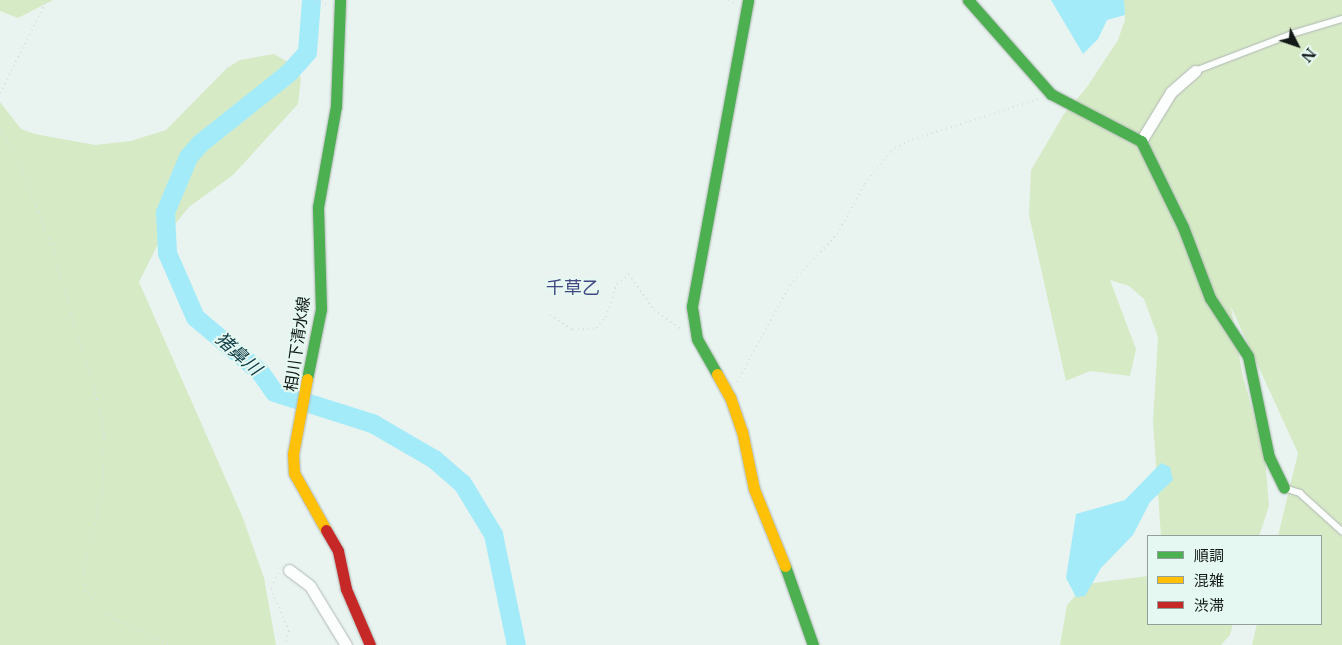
<!DOCTYPE html>
<html>
<head>
<meta charset="utf-8">
<style>
  body { margin:0 }
  #map { position:relative; width:1342px; height:645px; overflow:hidden; background:#e9f4f0; font-family:"Libre Baskerville","Noto Sans JP",serif }
  div>[style] { position:absolute }
  [style*='--x'] { left:calc(var(--x)*1px); top:calc(var(--y)*1px); width:calc(var(--w)*1px); rotate:calc(var(--a)*1deg) }
  .green>* { inset:0; background:#d7eac6 }
  .water>* { inset:0; background:#a4ebf9 }
  .river>* { height:19px; margin:-9.5px; padding:0 9.5px; transform-origin:9.5px; border-radius:9.5px; background:#a4ebf9 }
  .path>* { height:2px; margin-top:-1px; transform-origin:0; background:repeating-linear-gradient(90deg,#dbdfdd 0 1px,transparent 0 5px) }
  .roads { filter:drop-shadow(0 0 1px #b0b8b5) drop-shadow(0 0 1px #b0b8b5) }
  .lane>* { height:5.5px; margin:-2.75px; padding:0 2.75px; transform-origin:2.75px; border-radius:2.75px; background:#fcfdfd }
  .street>* { height:11px; margin:-5.5px; padding:0 5.5px; transform-origin:5.5px; border-radius:5.5px; background:#fcfdfd }
  .fast>* { height:11px; margin:-5.5px; padding:0 5.5px; transform-origin:5.5px; border-radius:5.5px; background:#4caf50 }
  .slow>* { height:11px; margin:-5.5px; padding:0 5.5px; transform-origin:5.5px; border-radius:5.5px; background:#ffc107 }
  .jam>* { height:11px; margin:-5.5px; padding:0 5.5px; transform-origin:5.5px; border-radius:5.5px; background:#c62828 }
  span { translate:-50% -50%; white-space:nowrap; text-align:center; line-height:1.15; -webkit-text-stroke:4px #e5f8f1; paint-order:stroke }
  .street-label { font-size:16px; color:#131a18 }
  .neighbourhood-label { font-size:18px; color:#444683 }
  .water-label { font-size:18px; color:#0d3b45; font-style:italic }
  .legend { position:absolute; left:1147px; top:535px; width:175px; height:90px; box-sizing:border-box; background:#e5f8f1; border:1px solid #919f9a; margin:0; padding:6px 9px; list-style:none; font-size:15px; color:#131a18 }
  .legend li { display:flex; align-items:center; gap:10px; height:25px }
  .legend b { width:25px; border:1px solid #919f9a }
  .north { position:absolute; left:1272px; top:20px; width:50px; height:50px; -webkit-text-stroke:4px #e5f8f1; paint-order:stroke; rotate:131deg; font-size:14px; font-weight:700; line-height:20px; text-align:center; color:#131a18 }
  .north::after { content:''; display:block; margin:auto; width:18px; height:22px; background:#131a18; clip-path:polygon(50% 0,100% 100%,50% 72%,0 100%) }
</style>
</head>
<body>
<div id="map">
  <div class="green">
    <div style="clip-path:polygon(0 0,53px 0,18px 18px,0 11px)"></div>
    <div style="clip-path:polygon(1124px 0,1342px 0,1342px 645px,1252px 645px,1257px 624px,1321px 624px,1321px 536px,1278px 536px,1298px 453px,1231px 307px,1242px 373px,1265px 456px,1269px 506px,1259px 536px,1161px 536px,1153px 422px,1158px 337px,1144px 299px,1129px 286px,1110px 280px,1136px 349px,1130px 376px,1090px 371px,1066px 381px,1029px 215px,1031px 170px,1064px 114px,1087px 87px,1118px 40px,1125px 20px)"></div>
    <div style="clip-path:polygon(274px 54px,293px 65px,301px 78px,298px 104px,233px 175px,189px 207px,157px 246px,139px 282px,243px 518px,264px 578px,276px 645px,0 645px,0 102px,21px 129px,35px 134px,95px 145px,131px 141px,166px 130px,227px 68px,240px 60px)"></div>
    <div style="clip-path:polygon(1148px 576px,1148px 624px,1233px 624px,1230px 635px,1221px 645px,1060px 645px,1067px 605px,1086px 584px)"></div>
  </div>
  <div class="water">
    <div style="clip-path:polygon(1051px 0,1124px 0,1125px 15px,1107px 20px,1098px 39px,1083px 54px)"></div>
    <div style="clip-path:polygon(1161px 463px,1170px 467px,1173px 480px,1150px 502px,1133px 535px,1101px 568px,1085px 596px,1076px 597px,1066px 578px,1076px 514px,1125px 500px)"></div>
  </div>
  <div class="river">
    <div style="--x:311;--y:0;--w:52;--a:94.4"></div>
    <div style="--x:307;--y:52;--w:28;--a:132"></div>
    <div style="--x:288;--y:73;--w:112;--a:141.5"></div>
    <div style="--x:200;--y:143;--w:18;--a:131"></div>
    <div style="--x:188;--y:157;--w:60;--a:112.7"></div>
    <div style="--x:165;--y:212;--w:41;--a:87.2"></div>
    <div style="--x:167;--y:253;--w:70;--a:66.4"></div>
    <div style="--x:195;--y:317;--w:85;--a:40.2"></div>
    <div style="--x:260;--y:372;--w:24;--a:55"></div>
    <div style="--x:274;--y:392;--w:103;--a:17.6"></div>
    <div style="--x:372;--y:423;--w:72;--a:30.1"></div>
    <div style="--x:434;--y:459;--w:37;--a:41"></div>
    <div style="--x:462;--y:483;--w:60;--a:58.7"></div>
    <div style="--x:493;--y:534;--w:113;--a:78.3"></div>
  </div>
  <div class="path">
    <div style="--x:316;--y:0;--w:13;--a:23"></div>
    <div style="--x:728;--y:0;--w:8;--a:23"></div>
    <div style="--x:0;--y:93;--w:104;--a:-63.2"></div>
    <div style="--x:0;--y:130;--w:35;--a:59"></div>
    <div style="--x:18;--y:160;--w:91;--a:68.8"></div>
    <div style="--x:51;--y:245;--w:161;--a:73.4"></div>
    <div style="--x:97;--y:399;--w:36;--a:79"></div>
    <div style="--x:104;--y:434;--w:55;--a:91"></div>
    <div style="--x:103;--y:489;--w:83;--a:103.2"></div>
    <div style="--x:84;--y:570;--w:21;--a:87"></div>
    <div style="--x:85;--y:591;--w:30;--a:50"></div>
    <div style="--x:104;--y:614;--w:72;--a:25.5"></div>
    <div style="--x:550;--y:315;--w:27;--a:33"></div>
    <div style="--x:573;--y:330;--w:24;--a:-5"></div>
    <div style="--x:597;--y:328;--w:14;--a:-51"></div>
    <div style="--x:606;--y:317;--w:35;--a:-72"></div>
    <div style="--x:617;--y:284;--w:16;--a:-40"></div>
    <div style="--x:629;--y:274;--w:44;--a:55.2"></div>
    <div style="--x:654;--y:310;--w:34;--a:36"></div>
    <div style="--x:737;--y:382;--w:111;--a:-61.3"></div>
    <div style="--x:790;--y:285;--w:69;--a:-47.3"></div>
    <div style="--x:837;--y:234;--w:57;--a:-60.8"></div>
    <div style="--x:865;--y:184;--w:42;--a:-51.8"></div>
    <div style="--x:891;--y:151;--w:20;--a:-30"></div>
    <div style="--x:908;--y:141;--w:137;--a:-17.9"></div>
    <div style="--x:278;--y:573;--w:17;--a:114"></div>
    <div style="--x:271;--y:589;--w:46;--a:66.8"></div>
    <div style="--x:289;--y:631;--w:15;--a:106"></div>
  </div>
  <div class="roads">
    <div class="lane">
      <div style="--x:1195;--y:71;--w:104;--a:-20.9"></div>
      <div style="--x:1292;--y:34;--w:52;--a:-16.7"></div>
      <div style="--x:1284;--y:488;--w:17;--a:17"></div>
      <div style="--x:1300;--y:493;--w:57;--a:42.1"></div>
    </div>
    <div class="street">
      <div style="--x:1141;--y:141;--w:57;--a:-58.5"></div>
      <div style="--x:1171;--y:92;--w:32;--a:-41"></div>
      <div style="--x:289;--y:570;--w:26;--a:37"></div>
      <div style="--x:310;--y:586;--w:69;--a:58.6"></div>
    </div>
    <div class="fast">
      <div style="--x:968;--y:0;--w:125;--a:48.6"></div>
      <div style="--x:1051;--y:94;--w:102;--a:27.6"></div>
      <div style="--x:1141;--y:141;--w:96;--a:64"></div>
      <div style="--x:1183;--y:227;--w:76;--a:69.2"></div>
      <div style="--x:1210;--y:298;--w:69;--a:56.8"></div>
      <div style="--x:1248;--y:356;--w:103;--a:78.3"></div>
      <div style="--x:1269;--y:457;--w:34;--a:64"></div>
      <div style="--x:717;--y:374;--w:40;--a:-119.7"></div>
      <div style="--x:697;--y:339;--w:33;--a:-99"></div>
      <div style="--x:692;--y:306;--w:311;--a:-79.6"></div>
      <div style="--x:307;--y:379;--w:71;--a:-78.7"></div>
      <div style="--x:321;--y:309;--w:102;--a:-91.7"></div>
      <div style="--x:318;--y:207;--w:103;--a:-79.9"></div>
      <div style="--x:336;--y:106;--w:106;--a:-87.8"></div>
      <div style="--x:785;--y:566;--w:84;--a:70.5"></div>
    </div>
    <div class="slow">
      <div style="--x:717;--y:374;--w:26;--a:61"></div>
      <div style="--x:730;--y:397;--w:36;--a:71"></div>
      <div style="--x:742;--y:431;--w:59;--a:78.3"></div>
      <div style="--x:754;--y:489;--w:83;--a:68.1"></div>
      <div style="--x:307;--y:379;--w:76;--a:100.6"></div>
      <div style="--x:293;--y:454;--w:19;--a:87"></div>
      <div style="--x:294;--y:473;--w:65;--a:60.7"></div>
    </div>
    <div class="jam">
      <div style="--x:326;--y:530;--w:24;--a:60"></div>
      <div style="--x:338;--y:551;--w:39;--a:78"></div>
      <div style="--x:346;--y:589;--w:61;--a:66.8"></div>
    </div>
  </div>
  <div class="street-label">
    <span style="left:297px;top:344px;rotate:-82deg">相川下清水線</span>
  </div>
  <div class="neighbourhood-label">
    <span style="left:573px;top:288px">千草乙</span>
  </div>
  <div class="water-label">
    <span style="left:238px;top:354px;rotate:42deg">猪鼻川</span>
  </div>
  <ul class="legend">
  <li><b style="height:6px;background:#4caf50"></b>順調</li>
  <li><b style="height:6px;background:#ffc107"></b>混雑</li>
  <li><b style="height:6px;background:#c62828"></b>渋滞</li>
  </ul>
  <div class="north">N</div>
</div>
</body>
</html>
